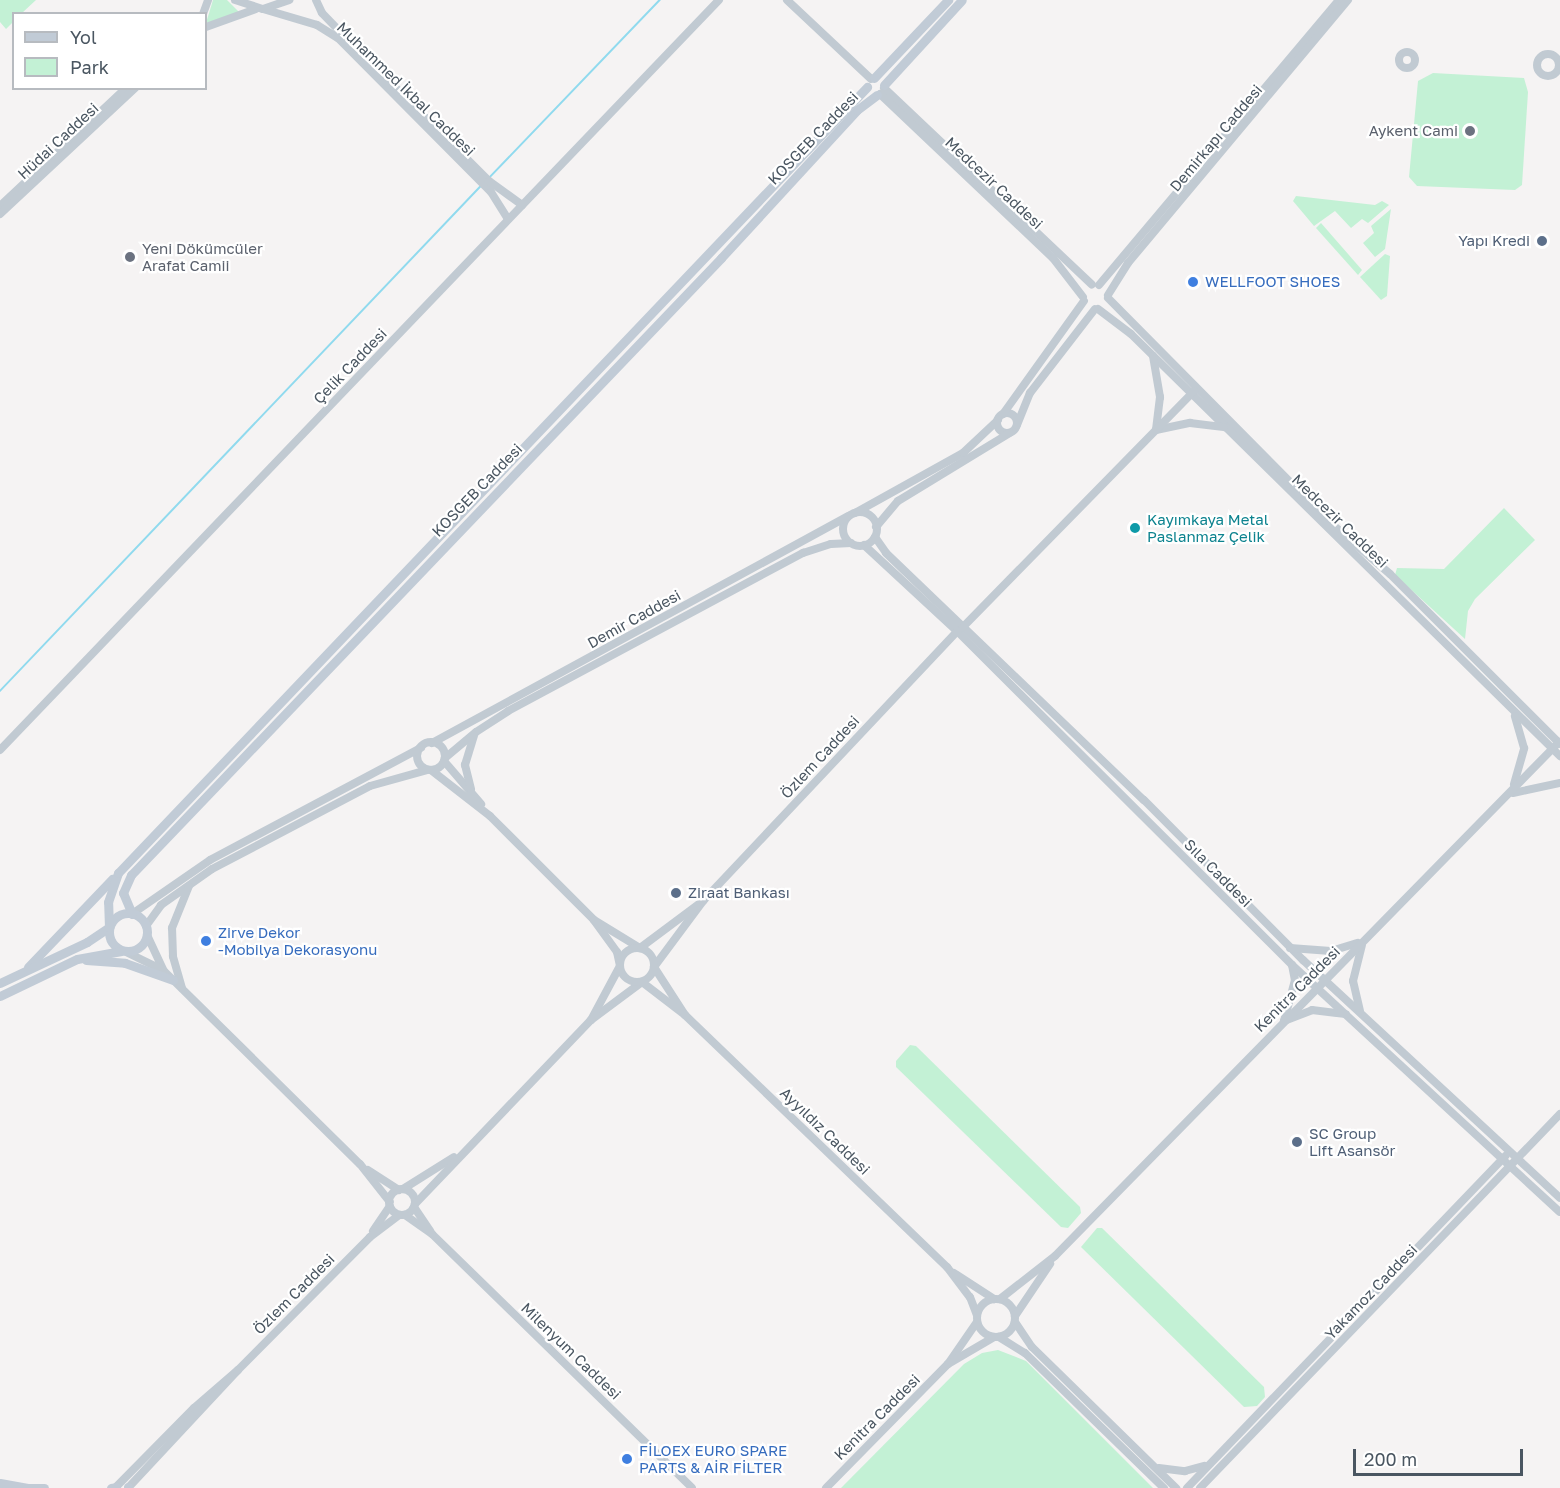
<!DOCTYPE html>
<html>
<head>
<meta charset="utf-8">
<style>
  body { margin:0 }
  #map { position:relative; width:1560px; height:1488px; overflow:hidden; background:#f5f3f3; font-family:"Golos Text",sans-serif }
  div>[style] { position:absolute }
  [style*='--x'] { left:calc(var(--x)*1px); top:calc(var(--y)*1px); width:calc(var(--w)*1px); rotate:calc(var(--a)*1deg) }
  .green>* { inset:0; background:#c3f1d5 }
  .stream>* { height:1.5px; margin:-0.75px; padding:0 0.75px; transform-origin:0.75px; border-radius:0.75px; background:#90daee }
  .tertiary>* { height:8px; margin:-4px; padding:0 4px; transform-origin:4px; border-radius:4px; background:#c1cad2 }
  .tertiary>.ring { margin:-4px; padding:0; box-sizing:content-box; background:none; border:8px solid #c1cad2; border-radius:50% }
  .secondary>* { height:9px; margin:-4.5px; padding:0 4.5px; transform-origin:4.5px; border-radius:4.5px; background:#c1cbd6 }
  .secondary>.ring { margin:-4.5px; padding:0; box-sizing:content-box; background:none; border:9px solid #c1cbd6; border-radius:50% }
  .dots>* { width:16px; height:16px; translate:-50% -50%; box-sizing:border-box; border:3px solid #fff; border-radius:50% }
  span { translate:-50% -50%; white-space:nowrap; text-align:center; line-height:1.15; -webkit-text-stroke:4.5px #fff; paint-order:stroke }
  .street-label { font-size:15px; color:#4a5661 }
  .worship-label { font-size:15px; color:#5b616d }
  .right { translate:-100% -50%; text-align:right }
  .left { translate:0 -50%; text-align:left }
  .service-label { font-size:15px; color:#4e5e75 }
  .shop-label { font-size:15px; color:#366cbe }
  .culture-label { font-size:15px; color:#0d838f }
  .legend { position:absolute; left:12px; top:12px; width:195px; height:78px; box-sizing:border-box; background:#fff; border:2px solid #b7bbc0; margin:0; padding:8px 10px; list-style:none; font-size:18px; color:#4a5661 }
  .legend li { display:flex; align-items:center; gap:12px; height:30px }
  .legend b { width:30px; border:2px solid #b7bbc0 }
  .scale { position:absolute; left:1353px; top:1449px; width:170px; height:27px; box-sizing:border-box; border:3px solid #4a5661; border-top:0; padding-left:8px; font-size:18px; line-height:21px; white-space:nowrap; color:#4a5661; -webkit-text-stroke:4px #fff; paint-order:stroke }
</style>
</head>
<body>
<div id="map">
  <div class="green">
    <div style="clip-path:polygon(0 0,36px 0,22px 13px,14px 14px,13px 22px,6px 29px,0 22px)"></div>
    <div style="clip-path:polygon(213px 0,227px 0,240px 13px,206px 23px)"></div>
    <div style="clip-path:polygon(1433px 73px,1524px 78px,1528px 92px,1522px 185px,1515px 190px,1417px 186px,1409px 177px,1418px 81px)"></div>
    <div style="clip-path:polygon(1296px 196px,1375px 205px,1382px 201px,1389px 205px,1368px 223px,1362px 219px,1351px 228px,1335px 211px,1314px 226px,1293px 201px)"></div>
    <div style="clip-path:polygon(1391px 209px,1385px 249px,1375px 257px,1363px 243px,1374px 233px,1371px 226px)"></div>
    <div style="clip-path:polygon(1321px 223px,1362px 270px,1358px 275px,1316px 228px)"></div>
    <div style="clip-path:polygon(1385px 254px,1390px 256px,1387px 296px,1381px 300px,1360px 277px)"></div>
    <div style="clip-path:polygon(1504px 508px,1535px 540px,1475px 599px,1468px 611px,1465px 639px,1395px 575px,1397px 568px,1444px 569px)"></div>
    <div style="clip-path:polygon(910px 1045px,916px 1046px,1080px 1207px,1081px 1213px,1068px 1228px,1061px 1227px,896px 1067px,896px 1061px)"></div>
    <div style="clip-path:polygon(1097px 1228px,1102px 1228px,1264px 1387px,1265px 1397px,1257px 1406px,1244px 1407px,1081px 1247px)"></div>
    <div style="clip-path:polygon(998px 1350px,1026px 1361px,1153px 1488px,841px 1488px,964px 1364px,982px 1353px)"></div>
  </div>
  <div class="stream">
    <div style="--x:490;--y:177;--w:245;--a:-46.2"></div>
    <div style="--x:0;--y:691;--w:696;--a:-46.4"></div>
  </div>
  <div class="tertiary">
    <div style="--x:235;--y:0;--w:29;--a:18"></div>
    <div style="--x:263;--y:9;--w:28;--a:-19"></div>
    <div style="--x:316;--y:0;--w:14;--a:65"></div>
    <div style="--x:322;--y:13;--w:39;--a:46"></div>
    <div style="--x:787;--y:0;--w:115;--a:43.2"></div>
    <div style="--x:263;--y:9;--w:56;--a:16.5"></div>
    <div style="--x:317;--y:25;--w:25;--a:32"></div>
    <div style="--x:338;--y:38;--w:217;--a:45.2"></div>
    <div style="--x:491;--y:192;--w:32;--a:58"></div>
    <div style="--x:203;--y:14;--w:15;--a:-70"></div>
    <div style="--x:206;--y:27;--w:53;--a:-19.8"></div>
    <div class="ring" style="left:1399px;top:52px;width:8px;height:8px"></div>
    <div class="ring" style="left:1537px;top:54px;width:14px;height:14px"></div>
    <div style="--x:367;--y:59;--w:173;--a:45"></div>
    <div style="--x:489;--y:181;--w:41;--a:36"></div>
    <div style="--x:884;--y:88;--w:286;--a:43.4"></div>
    <div style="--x:880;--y:94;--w:238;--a:43.5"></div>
    <div style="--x:1053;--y:258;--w:49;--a:52.4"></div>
    <div style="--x:0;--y:206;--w:173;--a:-43.1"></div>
    <div style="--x:0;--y:214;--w:185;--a:-43"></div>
    <div style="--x:1099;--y:285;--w:373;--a:-49.9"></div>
    <div style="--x:1108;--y:295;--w:38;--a:-58"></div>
    <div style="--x:1128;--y:263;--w:343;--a:-50.1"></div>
    <div style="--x:1108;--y:298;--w:320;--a:45.3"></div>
    <div style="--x:1333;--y:525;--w:75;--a:40.7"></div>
    <div style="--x:1390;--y:574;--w:240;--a:45"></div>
    <div style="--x:1098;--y:309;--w:41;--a:37.1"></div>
    <div style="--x:1131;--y:334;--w:602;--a:44.53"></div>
    <div style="--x:1153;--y:356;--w:42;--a:80.3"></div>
    <div style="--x:1160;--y:397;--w:33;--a:97"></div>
    <div style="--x:1156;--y:430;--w:35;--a:-12"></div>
    <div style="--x:1190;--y:423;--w:34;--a:7"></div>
    <div class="ring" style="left:997px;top:413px;width:12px;height:12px"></div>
    <div style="--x:1003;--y:414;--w:139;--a:-54.4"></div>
    <div style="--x:1017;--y:425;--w:35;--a:-68"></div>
    <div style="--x:1030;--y:393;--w:106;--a:-52.3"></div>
    <div class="ring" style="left:843px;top:512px;width:26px;height:26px"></div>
    <div style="--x:855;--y:513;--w:124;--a:-29.1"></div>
    <div style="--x:963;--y:453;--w:48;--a:-43.3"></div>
    <div style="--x:876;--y:527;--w:34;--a:-50"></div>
    <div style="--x:898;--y:501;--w:131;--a:-31.3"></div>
    <div style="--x:875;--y:537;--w:19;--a:55"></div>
    <div style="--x:886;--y:553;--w:357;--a:43.8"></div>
    <div style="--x:1144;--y:800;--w:226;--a:45.2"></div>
    <div style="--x:1303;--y:960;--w:350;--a:42.8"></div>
    <div style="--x:864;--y:545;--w:127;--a:42.8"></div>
    <div style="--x:957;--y:631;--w:473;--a:44.9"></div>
    <div style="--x:1292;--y:965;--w:364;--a:42.7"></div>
    <div style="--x:963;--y:627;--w:330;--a:-45.6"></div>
    <div class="ring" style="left:417px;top:742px;width:20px;height:20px"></div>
    <div style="--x:432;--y:743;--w:475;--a:-28.6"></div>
    <div style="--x:0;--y:750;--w:1039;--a:-46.21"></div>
    <div style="--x:445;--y:758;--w:40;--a:-40"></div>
    <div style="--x:476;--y:732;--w:38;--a:-33"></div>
    <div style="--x:508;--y:711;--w:335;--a:-28.2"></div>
    <div style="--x:803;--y:553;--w:29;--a:-18"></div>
    <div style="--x:831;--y:544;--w:20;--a:-3"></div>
    <div style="--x:444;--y:761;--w:57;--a:49.3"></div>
    <div style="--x:431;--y:770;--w:75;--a:37.9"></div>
    <div style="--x:490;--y:816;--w:147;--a:45"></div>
    <div style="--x:1514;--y:784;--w:37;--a:-74"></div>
    <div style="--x:1524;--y:748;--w:33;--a:-106"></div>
    <div style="--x:471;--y:789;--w:25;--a:-104"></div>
    <div style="--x:465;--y:765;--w:31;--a:-73"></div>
    <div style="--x:1513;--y:793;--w:48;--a:-12"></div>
    <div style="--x:703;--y:901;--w:82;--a:126.6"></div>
    <div style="--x:654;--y:967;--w:57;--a:57.1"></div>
    <div style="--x:685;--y:1015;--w:54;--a:-142.5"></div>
    <div style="--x:642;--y:982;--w:64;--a:143.3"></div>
    <div style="--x:591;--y:1020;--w:61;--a:-61.8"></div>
    <div style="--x:620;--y:966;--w:14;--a:-102"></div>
    <div style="--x:617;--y:952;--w:39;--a:-126"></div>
    <div style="--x:594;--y:920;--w:54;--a:31.3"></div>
    <div style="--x:640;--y:948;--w:79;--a:-36.7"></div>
    <div style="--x:703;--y:901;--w:371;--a:-46.7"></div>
    <div style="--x:132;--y:914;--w:95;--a:-34.7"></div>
    <div style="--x:210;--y:860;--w:239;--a:-28"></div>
    <div style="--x:146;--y:926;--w:26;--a:-54"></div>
    <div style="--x:161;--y:905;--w:62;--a:-35.2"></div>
    <div style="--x:212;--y:869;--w:178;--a:-27.7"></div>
    <div style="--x:370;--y:786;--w:59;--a:-15.7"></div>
    <div style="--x:147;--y:935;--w:40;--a:65"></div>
    <div style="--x:164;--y:971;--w:275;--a:44.6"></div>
    <div style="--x:360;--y:1164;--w:48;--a:51.7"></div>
    <div class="ring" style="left:620px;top:948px;width:26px;height:26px"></div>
    <div style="--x:1290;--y:948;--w:41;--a:4.2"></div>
    <div style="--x:1331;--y:951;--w:28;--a:-17"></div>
    <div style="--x:126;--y:952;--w:39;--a:26"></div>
    <div style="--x:1292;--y:965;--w:15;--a:79"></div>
    <div style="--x:1295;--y:980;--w:42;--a:105"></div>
    <div style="--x:1284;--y:1021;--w:30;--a:-21"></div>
    <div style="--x:1312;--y:1010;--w:34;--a:7"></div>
    <div style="--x:182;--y:988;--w:33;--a:-106"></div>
    <div style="--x:173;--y:956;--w:28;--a:-92"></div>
    <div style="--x:172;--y:928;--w:45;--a:-68"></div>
    <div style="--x:1360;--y:1011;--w:31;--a:-103"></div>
    <div style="--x:1353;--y:981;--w:37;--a:-76"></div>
    <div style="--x:685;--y:1015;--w:364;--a:43.9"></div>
    <div style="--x:947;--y:1267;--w:38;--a:53"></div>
    <div style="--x:970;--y:1297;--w:19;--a:69"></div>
    <div style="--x:368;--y:1170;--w:37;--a:33"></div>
    <div style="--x:403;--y:1189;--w:60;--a:-32.1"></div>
    <div class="ring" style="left:389px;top:1189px;width:18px;height:18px"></div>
    <div style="--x:415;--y:1204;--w:255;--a:-46.3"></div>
    <div style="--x:414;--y:1207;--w:29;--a:56"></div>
    <div style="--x:405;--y:1215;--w:33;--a:35"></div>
    <div style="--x:432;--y:1234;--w:363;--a:44.3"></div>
    <div style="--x:373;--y:1231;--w:30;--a:-56"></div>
    <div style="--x:954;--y:1273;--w:48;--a:33"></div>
    <div class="ring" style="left:977px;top:1299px;width:30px;height:30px"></div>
    <div style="--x:1000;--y:1299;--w:70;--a:-38"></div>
    <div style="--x:1055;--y:1256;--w:720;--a:-45.56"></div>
    <div style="--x:1015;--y:1316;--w:63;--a:-56.1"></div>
    <div style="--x:1015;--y:1322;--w:30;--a:56"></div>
    <div style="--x:1032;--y:1347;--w:202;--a:44.4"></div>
    <div style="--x:999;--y:1337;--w:31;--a:32"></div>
    <div style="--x:1025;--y:1353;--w:194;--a:44.2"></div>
    <div style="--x:948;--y:1364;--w:51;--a:-55.4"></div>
    <div style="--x:238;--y:1370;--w:187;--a:-45.2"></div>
    <div style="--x:370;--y:1237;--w:36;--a:-37"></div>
    <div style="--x:1159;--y:1468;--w:26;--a:7"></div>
    <div style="--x:1185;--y:1471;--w:20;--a:-15"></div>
    <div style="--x:115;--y:1488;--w:112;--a:-45.4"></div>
    <div style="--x:194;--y:1408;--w:58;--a:-40.8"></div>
    <div style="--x:238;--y:1370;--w:161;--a:133"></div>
    <div style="--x:826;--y:1488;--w:174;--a:-45.5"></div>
    <div style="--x:948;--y:1364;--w:53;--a:-30.4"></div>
    <div style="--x:1187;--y:1488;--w:460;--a:-46.2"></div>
    <div style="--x:1200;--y:1488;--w:519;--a:-46.09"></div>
  </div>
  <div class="secondary">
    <div style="--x:874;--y:78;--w:108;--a:-46.5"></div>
    <div style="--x:884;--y:85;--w:115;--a:-47.5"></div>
    <div class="ring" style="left:109px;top:913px;width:29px;height:29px"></div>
    <div style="--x:132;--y:914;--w:23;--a:-113"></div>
    <div style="--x:123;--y:893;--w:20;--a:-66"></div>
    <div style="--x:131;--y:875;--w:854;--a:-46.28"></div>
    <div style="--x:721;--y:258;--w:201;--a:-47.4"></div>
    <div style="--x:857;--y:110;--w:25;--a:-37"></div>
    <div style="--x:86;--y:960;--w:39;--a:4"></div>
    <div style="--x:125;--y:963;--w:51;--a:19.5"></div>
    <div style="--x:28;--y:967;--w:122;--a:-46.3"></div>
    <div style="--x:0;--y:983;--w:96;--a:-25.2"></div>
    <div style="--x:87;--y:942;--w:27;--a:-34"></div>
    <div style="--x:109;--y:927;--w:25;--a:-92"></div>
    <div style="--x:108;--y:902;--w:31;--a:-71"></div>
    <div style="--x:118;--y:873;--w:1086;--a:-46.38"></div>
    <div style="--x:0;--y:996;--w:85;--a:-25.7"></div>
    <div style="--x:77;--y:959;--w:45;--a:-10.3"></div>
    <div style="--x:0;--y:1483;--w:28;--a:10"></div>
    <div style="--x:25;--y:1488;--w:19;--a:0"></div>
    <div style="--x:111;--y:1488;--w:5;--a:-11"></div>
    <div style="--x:128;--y:1488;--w:1;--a:-90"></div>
  </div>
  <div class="dots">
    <div style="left:1470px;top:131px;background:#6b7280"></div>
    <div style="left:1542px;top:241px;background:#5c6f8a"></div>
    <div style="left:130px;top:257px;background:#6b7280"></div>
    <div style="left:1193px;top:282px;background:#3f7fe0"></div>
    <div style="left:1135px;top:528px;background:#0f9aa8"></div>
    <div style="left:676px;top:893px;background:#5c6f8a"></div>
    <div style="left:206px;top:941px;background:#3f7fe0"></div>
    <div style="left:1297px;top:1142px;background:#5c6f8a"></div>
    <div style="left:627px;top:1459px;background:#3f7fe0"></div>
  </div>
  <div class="street-label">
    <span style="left:406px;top:89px;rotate:44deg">Muhammed İkbal Caddesi</span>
    <span style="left:813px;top:138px;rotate:-46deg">KOSGEB Caddesi</span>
    <span style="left:1216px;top:138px;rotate:-50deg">Demirkapı Caddesi</span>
    <span style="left:58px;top:141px;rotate:-43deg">Hüdai Caddesi</span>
    <span style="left:994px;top:183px;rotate:43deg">Medcezir Caddesi</span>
    <span style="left:350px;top:366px;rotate:-46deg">Çelik Caddesi</span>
    <span style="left:477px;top:490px;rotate:-46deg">KOSGEB Caddesi</span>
    <span style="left:1340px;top:521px;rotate:44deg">Medcezir Caddesi</span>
    <span style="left:634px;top:619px;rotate:-29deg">Demir Caddesi</span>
    <span style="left:820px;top:757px;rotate:-47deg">Özlem Caddesi</span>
    <span style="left:1218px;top:873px;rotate:45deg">Sıla Caddesi</span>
    <span style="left:1297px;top:989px;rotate:-45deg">Kenitra Caddesi</span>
    <span style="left:825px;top:1131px;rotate:44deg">Ayyıldız Caddesi</span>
    <span style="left:1371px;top:1292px;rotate:-46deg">Yakamoz Caddesi</span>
    <span style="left:294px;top:1294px;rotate:-45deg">Özlem Caddesi</span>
    <span style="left:571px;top:1351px;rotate:44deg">Milenyum Caddesi</span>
    <span style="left:877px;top:1417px;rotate:-45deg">Kenitra Caddesi</span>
  </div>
  <div class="worship-label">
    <span class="right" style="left:1458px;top:131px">Aykent Cami</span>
    <span class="left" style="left:142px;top:257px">Yeni Dökümcüler<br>Arafat Camii</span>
  </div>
  <div class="service-label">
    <span class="right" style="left:1530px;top:241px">Yapı Kredi</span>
    <span class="left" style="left:688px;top:893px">Ziraat Bankası</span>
    <span class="left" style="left:1309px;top:1142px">SC Group<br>Lift Asansör</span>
  </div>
  <div class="shop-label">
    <span class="left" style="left:1205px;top:282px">WELLFOOT SHOES</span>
    <span class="left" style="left:218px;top:941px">Zirve Dekor<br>-Mobilya Dekorasyonu</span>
    <span class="left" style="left:639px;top:1459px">FİLOEX EURO SPARE<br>PARTS &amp; AİR FİLTER</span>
  </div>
  <div class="culture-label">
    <span class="left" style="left:1147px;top:528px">Kayımkaya Metal<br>Paslanmaz Çelik</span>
  </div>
  <ul class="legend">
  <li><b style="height:8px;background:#c1cbd6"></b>Yol</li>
  <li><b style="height:16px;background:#c3f1d5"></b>Park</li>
  </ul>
  <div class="scale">200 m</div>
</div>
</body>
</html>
